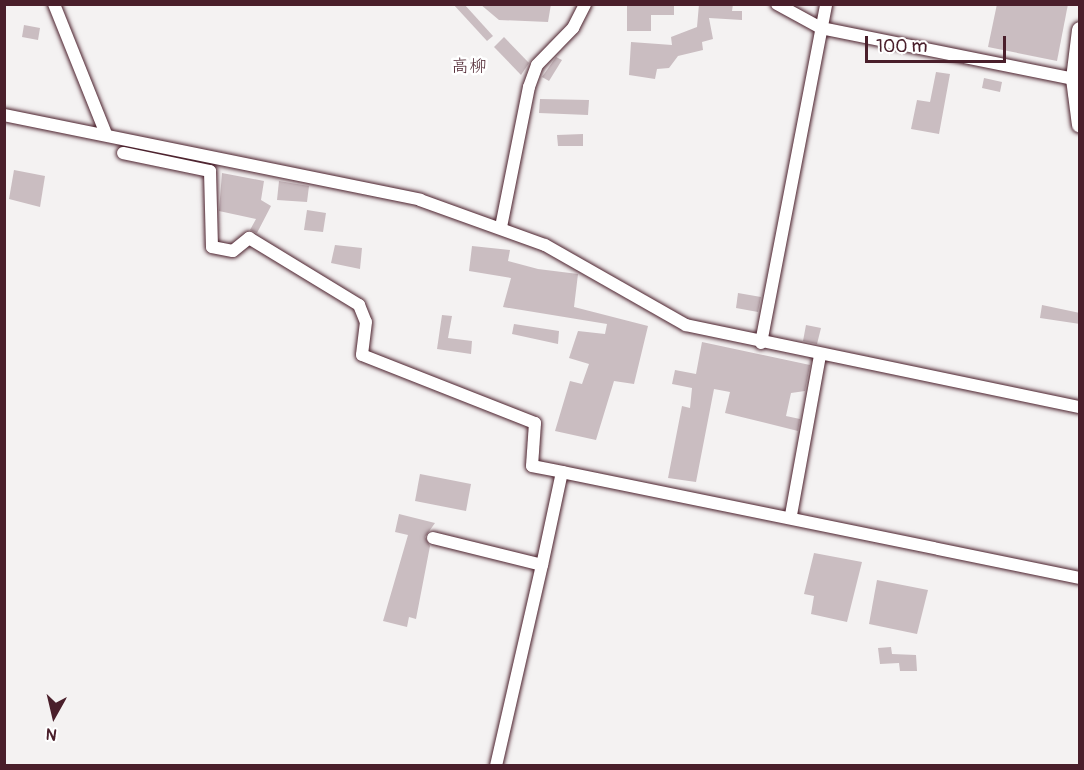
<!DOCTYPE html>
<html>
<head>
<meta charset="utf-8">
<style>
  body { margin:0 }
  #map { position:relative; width:1084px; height:770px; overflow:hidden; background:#f4f2f2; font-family:Pangolin,"Klee One",sans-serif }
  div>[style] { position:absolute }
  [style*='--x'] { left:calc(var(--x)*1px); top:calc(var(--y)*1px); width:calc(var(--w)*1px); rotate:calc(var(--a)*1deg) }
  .building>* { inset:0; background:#cabdc1 }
  .roads { filter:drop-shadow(0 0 2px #4a1f2b) drop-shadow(0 0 2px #4a1f2b) }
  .street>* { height:12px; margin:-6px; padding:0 6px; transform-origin:6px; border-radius:6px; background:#fff }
  .secondary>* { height:16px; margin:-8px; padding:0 8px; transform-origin:8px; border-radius:8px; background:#fff }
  span { translate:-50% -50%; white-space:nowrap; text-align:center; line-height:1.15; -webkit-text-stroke:5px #fff; paint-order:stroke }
  .quarter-label { font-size:18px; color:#4a1f2b }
  .frame { position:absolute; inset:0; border:6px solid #4a1f2b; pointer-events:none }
  .north { position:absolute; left:24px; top:686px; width:60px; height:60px; -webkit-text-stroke:4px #fff; paint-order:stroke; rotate:188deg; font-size:16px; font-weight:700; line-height:24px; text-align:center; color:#4a1f2b }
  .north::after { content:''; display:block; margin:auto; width:21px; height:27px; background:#4a1f2b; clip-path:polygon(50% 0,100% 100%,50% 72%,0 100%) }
  .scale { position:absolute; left:865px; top:36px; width:141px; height:27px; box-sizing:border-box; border:3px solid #4a1f2b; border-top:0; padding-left:8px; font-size:18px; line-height:21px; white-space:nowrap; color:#4a1f2b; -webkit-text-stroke:4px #fff; paint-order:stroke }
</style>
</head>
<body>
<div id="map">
  <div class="building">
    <div style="clip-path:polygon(453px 4px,464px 4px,493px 36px,487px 41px)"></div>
    <div style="clip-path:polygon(480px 4px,551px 4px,548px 22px,499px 20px)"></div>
    <div style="clip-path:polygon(627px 4px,674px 4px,674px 15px,651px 15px,651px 31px,627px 31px)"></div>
    <div style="clip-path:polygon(699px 4px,733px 4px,732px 11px,742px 11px,742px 20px,709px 18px,713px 39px,702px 42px,703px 50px,678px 56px,669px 68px,657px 69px,655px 79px,629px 75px,631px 42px,672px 45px,671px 37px,697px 27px)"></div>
    <div style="clip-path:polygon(997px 4px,1068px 4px,1057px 61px,988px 47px)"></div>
    <div style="clip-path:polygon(24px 25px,40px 28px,38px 40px,22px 37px)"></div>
    <div style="clip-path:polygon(504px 37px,529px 63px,521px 75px,494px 47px)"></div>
    <div style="clip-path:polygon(556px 57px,562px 60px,549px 81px,542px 77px)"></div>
    <div style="clip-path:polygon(936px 72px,950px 74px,939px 134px,911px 129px,917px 100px,930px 102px)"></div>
    <div style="clip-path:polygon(984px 78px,1002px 82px,1000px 92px,982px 88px)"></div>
    <div style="clip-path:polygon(540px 99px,589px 100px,588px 115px,539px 113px)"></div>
    <div style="clip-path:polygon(583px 134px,583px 146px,558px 146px,557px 135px)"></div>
    <div style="clip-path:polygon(14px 170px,45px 176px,40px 207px,9px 199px)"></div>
    <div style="clip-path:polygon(222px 173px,264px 181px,261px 200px,271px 206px,257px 233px,250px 230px,256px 219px,219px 211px)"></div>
    <div style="clip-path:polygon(279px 181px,309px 186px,307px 202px,277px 200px)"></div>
    <div style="clip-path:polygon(307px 210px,326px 213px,323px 232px,304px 230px)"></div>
    <div style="clip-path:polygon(335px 245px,362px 248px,360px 269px,331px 263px)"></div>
    <div style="clip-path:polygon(472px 246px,510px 250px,508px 261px,538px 269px,578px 274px,574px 307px,648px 326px,634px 384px,614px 381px,596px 440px,555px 431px,570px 381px,582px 384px,589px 364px,569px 358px,578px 331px,605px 334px,607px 324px,503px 307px,511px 278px,469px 271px)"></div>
    <div style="clip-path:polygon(738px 293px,761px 297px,758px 312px,736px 308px)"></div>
    <div style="clip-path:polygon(1042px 305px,1080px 313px,1080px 324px,1040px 318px)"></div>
    <div style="clip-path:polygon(442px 315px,452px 316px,448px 338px,472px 341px,471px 354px,437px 349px)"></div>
    <div style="clip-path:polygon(514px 324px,559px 331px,558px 344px,512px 334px)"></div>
    <div style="clip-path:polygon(806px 325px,821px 328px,817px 344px,803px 341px)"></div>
    <div style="clip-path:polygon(702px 342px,810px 365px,805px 391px,791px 393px,786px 416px,800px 419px,798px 431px,725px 413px,730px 392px,714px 389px,696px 482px,668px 478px,682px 406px,690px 408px,692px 388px,672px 384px,675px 370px,696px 374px)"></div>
    <div style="clip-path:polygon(420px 474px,471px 484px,466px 511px,415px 501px)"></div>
    <div style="clip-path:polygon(399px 514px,435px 523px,425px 537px,430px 546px,416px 619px,409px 617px,407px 627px,383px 621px,408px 535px,395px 532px)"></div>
    <div style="clip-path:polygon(814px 553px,862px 562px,847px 622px,811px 614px,814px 596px,804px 594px)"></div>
    <div style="clip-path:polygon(877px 580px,928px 590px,917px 634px,869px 624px)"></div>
    <div style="clip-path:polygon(891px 647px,892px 654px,916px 655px,917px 671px,900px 671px,899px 663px,880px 664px,878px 648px)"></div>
  </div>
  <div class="roads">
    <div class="street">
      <div style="--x:54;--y:4;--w:140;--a:68.2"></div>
      <div style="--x:777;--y:4;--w:50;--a:28.6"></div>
      <div style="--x:821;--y:28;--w:258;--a:11.4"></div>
      <div style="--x:4;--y:115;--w:425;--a:11.5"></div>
      <div style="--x:420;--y:200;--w:133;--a:19.8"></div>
      <div style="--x:545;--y:245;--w:162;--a:29.6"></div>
      <div style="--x:686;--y:325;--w:402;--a:11.8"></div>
      <div style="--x:123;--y:153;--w:89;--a:11.7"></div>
      <div style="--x:210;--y:171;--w:76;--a:88.5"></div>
      <div style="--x:212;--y:247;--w:21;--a:11"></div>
      <div style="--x:233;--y:251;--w:21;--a:-39"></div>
      <div style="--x:249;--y:238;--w:129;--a:31.3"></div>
      <div style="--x:359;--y:305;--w:18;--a:68"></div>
      <div style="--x:366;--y:322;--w:33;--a:97"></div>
      <div style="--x:362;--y:355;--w:186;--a:21.5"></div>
      <div style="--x:535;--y:423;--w:43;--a:94"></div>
      <div style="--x:532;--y:466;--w:31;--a:11"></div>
      <div style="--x:562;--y:472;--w:95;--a:102.1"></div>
      <div style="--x:501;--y:227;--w:143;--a:-78.7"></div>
      <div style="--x:529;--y:87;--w:23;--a:-70"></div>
      <div style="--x:537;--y:65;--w:52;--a:-45.8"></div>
      <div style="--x:573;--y:28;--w:27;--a:-63"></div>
      <div style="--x:761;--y:343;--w:345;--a:-79.1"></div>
      <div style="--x:562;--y:472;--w:529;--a:11.56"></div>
      <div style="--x:791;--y:515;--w:163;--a:-79.7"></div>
      <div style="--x:433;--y:538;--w:112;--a:13.9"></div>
      <div style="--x:542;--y:565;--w:206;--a:102.9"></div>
    </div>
    <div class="secondary">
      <div style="--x:1080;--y:30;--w:49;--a:97"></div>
      <div style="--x:1074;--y:79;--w:46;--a:82.6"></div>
    </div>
  </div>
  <div class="quarter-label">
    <span style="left:469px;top:67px">高柳</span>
  </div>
  <div class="frame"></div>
  <div class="north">N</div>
  <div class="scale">100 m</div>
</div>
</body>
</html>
